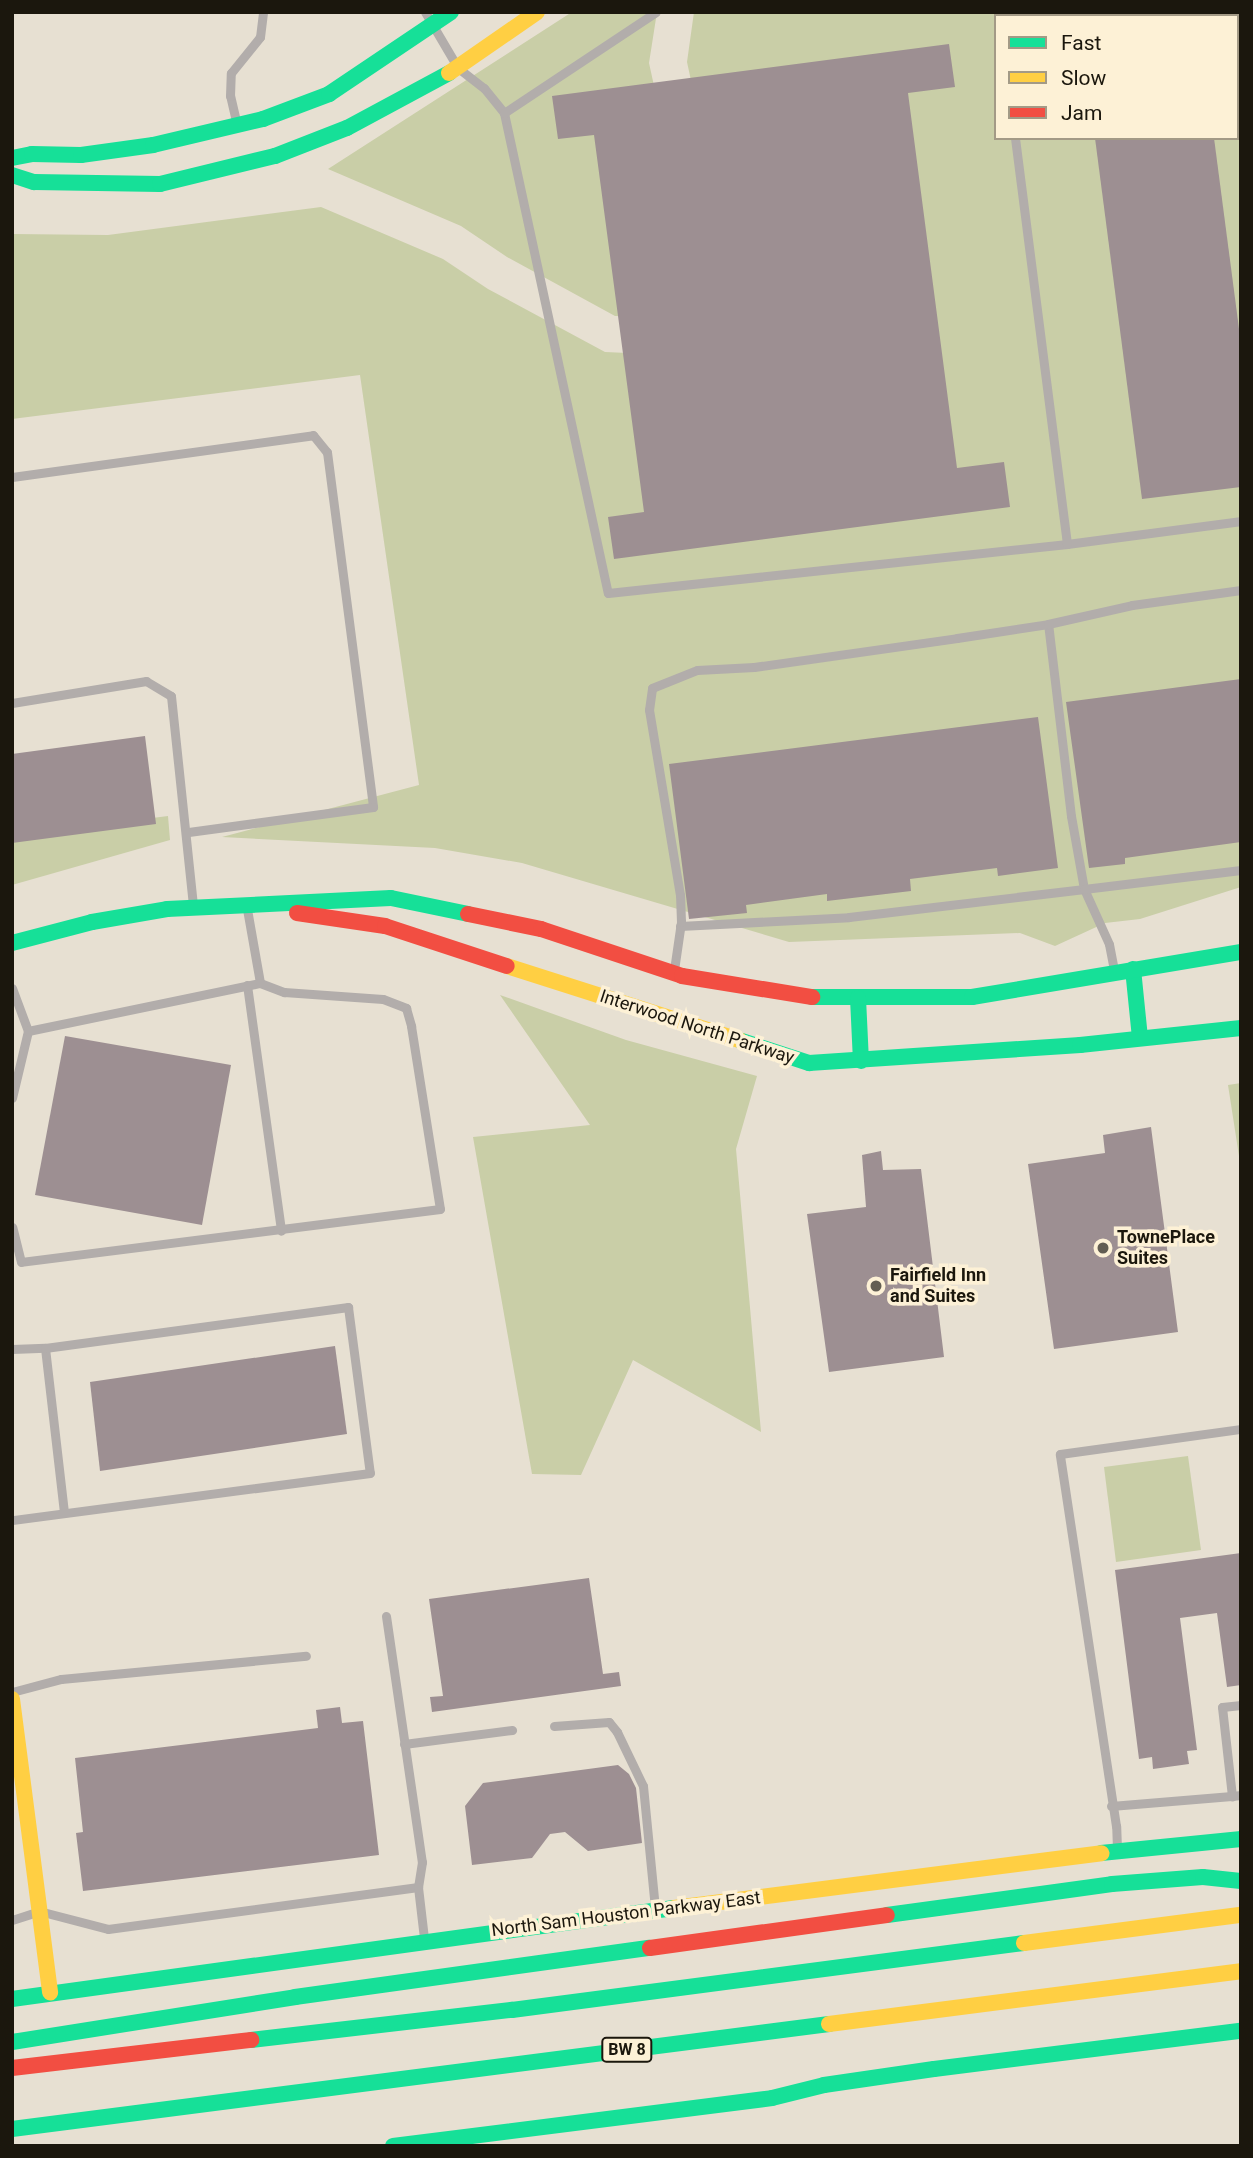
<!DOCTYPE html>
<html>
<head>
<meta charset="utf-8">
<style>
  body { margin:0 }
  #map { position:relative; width:1253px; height:2158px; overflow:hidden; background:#e7e0d2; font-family:Roboto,sans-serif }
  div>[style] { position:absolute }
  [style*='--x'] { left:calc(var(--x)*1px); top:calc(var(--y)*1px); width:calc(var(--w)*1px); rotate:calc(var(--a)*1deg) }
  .green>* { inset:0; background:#c9cea7 }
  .building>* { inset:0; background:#9d8f92 }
  .lane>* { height:9px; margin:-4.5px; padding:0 4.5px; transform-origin:4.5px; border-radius:4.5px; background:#b2adab }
  .fast>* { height:16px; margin:-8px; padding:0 8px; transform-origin:8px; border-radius:8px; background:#16e098 }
  .slow>* { height:16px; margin:-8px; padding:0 8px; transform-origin:8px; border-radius:8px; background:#ffcf43 }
  .jam>* { height:16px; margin:-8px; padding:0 8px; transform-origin:8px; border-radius:8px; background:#f24e42 }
  .dots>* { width:19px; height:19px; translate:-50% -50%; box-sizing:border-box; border:4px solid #fdf1d6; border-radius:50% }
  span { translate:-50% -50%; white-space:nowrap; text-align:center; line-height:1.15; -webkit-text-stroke:7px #fdf1d6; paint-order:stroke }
  .shield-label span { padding:2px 5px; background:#fdf1d6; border:2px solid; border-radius:5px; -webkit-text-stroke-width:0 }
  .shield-label { font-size:16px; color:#1b170d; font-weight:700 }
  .street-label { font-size:18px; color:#1b170d }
  .poi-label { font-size:18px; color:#1b170d; font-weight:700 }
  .left { translate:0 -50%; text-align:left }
  .frame { position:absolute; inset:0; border:14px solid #1b170d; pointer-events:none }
  .legend { position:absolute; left:994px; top:14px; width:245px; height:126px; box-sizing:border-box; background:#fdf1d6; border:2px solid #a39a86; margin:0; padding:9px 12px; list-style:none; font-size:21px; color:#1b170d }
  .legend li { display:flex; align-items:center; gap:14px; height:35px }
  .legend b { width:35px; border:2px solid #a39a86 }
</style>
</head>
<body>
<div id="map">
  <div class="green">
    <div style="clip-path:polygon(572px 12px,657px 12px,649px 63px,667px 145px,664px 317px,615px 316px,507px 257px,461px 226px,328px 169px)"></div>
    <div style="clip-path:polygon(evenodd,694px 12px,1241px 12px,1241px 887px,1140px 919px,1105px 923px,1055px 946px,1020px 933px,789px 942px,522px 863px,435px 848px,222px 837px,419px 785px,360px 375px,12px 419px,12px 234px,108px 235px,321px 207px,443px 259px,488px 289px,605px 352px,672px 355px,703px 136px,687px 62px,694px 12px,996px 16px,1237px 16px,1237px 138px,996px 138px,996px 16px)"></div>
    <div style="clip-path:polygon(168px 816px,170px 840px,12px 885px,12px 836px)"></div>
    <div style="clip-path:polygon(500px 995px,626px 1040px,757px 1076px,736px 1149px,761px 1432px,633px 1360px,581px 1475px,532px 1474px,473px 1137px,590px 1125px)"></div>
    <div style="clip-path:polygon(1241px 1083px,1241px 1169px,1228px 1085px)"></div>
    <div style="clip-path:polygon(1188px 1456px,1201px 1550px,1116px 1562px,1104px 1467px)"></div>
  </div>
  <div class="building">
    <div style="clip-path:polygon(949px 44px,955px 87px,908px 93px,957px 468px,1004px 462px,1010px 507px,614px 559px,608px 517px,644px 512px,594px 135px,558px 139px,552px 96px)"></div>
    <div style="clip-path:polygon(1095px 138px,1214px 138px,1241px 344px,1241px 487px,1142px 499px)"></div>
    <div style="clip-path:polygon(1241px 679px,1241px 842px,1125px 858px,1125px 864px,1089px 868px,1066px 702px)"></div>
    <div style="clip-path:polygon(1038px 717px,1058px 868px,998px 876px,997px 868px,910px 879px,911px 891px,827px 901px,827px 894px,746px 905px,747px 913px,689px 919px,669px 764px)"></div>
    <div style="clip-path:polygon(145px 736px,156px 824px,12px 843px,12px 754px)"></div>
    <div style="clip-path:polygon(65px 1036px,231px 1065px,202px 1225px,35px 1195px)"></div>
    <div style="clip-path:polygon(1151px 1127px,1178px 1332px,1054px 1349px,1028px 1164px,1105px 1153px,1103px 1135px)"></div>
    <div style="clip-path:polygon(881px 1151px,883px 1170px,921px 1169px,944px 1357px,829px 1372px,807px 1214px,866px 1207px,862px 1155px)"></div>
    <div style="clip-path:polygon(335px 1346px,347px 1434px,100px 1471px,90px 1382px)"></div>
    <div style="clip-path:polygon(1241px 1553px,1241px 1685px,1227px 1687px,1217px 1613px,1180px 1618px,1197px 1750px,1187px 1751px,1189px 1764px,1153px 1769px,1152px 1757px,1139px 1759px,1115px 1570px)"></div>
    <div style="clip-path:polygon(589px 1578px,603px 1674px,619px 1672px,621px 1686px,432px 1712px,430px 1697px,443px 1696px,429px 1599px)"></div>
    <div style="clip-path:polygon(340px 1707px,342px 1723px,363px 1721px,379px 1855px,83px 1891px,76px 1833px,83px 1832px,75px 1758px,318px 1728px,316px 1710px)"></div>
    <div style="clip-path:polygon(618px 1765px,629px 1774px,636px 1788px,642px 1843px,588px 1851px,565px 1832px,550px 1834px,532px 1858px,472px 1865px,465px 1806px,483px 1783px)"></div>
  </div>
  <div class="lane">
    <div style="--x:425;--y:12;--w:65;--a:59.5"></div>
    <div style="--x:458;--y:68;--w:33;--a:38"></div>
    <div style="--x:484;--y:88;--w:32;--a:51"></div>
    <div style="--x:504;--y:113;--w:491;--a:77.8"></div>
    <div style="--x:608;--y:593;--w:462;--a:-6.1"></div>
    <div style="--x:1067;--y:544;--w:176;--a:-7.5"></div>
    <div style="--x:998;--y:12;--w:4;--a:76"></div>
    <div style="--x:1223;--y:12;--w:4;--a:76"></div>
    <div style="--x:1237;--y:107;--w:24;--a:81"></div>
    <div style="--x:504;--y:113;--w:182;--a:-33.6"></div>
    <div style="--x:236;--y:121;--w:26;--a:-103"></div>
    <div style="--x:230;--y:96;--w:23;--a:-88"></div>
    <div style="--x:231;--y:73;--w:46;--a:-51.1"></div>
    <div style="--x:260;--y:37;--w:25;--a:-83"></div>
    <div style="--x:1015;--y:138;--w:409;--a:82.7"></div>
    <div style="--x:12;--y:477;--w:304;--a:-7.9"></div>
    <div style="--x:313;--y:435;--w:22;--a:51"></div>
    <div style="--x:327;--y:452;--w:358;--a:82.6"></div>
    <div style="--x:373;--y:807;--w:188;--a:172.3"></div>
    <div style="--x:12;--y:703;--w:136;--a:-9.3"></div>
    <div style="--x:146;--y:681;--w:29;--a:31"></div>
    <div style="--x:171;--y:696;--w:211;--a:84"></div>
    <div style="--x:247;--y:909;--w:75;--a:80"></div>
    <div style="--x:680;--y:926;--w:169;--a:-3"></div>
    <div style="--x:849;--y:917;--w:237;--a:-6.8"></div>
    <div style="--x:1084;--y:889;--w:74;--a:-100.1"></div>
    <div style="--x:1071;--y:816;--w:193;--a:-96.8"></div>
    <div style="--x:674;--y:970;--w:49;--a:-81.7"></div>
    <div style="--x:681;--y:922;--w:27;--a:-92"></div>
    <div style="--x:680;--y:895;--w:188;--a:-99.5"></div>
    <div style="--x:649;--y:710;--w:22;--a:-82"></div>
    <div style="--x:652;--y:688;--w:48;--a:-21.8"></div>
    <div style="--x:697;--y:670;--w:57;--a:-3"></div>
    <div style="--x:754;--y:667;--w:205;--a:-8.1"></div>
    <div style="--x:957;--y:638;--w:92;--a:-8.7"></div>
    <div style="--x:1048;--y:624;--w:86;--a:-12.7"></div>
    <div style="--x:1132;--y:605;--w:110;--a:-7.8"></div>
    <div style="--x:1114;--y:970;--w:26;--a:-101"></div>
    <div style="--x:1109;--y:944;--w:60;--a:-114.4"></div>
    <div style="--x:1084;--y:889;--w:158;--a:-6.9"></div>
    <div style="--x:247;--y:985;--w:248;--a:82.1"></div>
    <div style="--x:12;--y:988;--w:46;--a:69.6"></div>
    <div style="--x:12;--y:1098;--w:69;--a:-76.6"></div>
    <div style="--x:28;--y:1031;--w:237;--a:-11.7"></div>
    <div style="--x:260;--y:983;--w:26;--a:21"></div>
    <div style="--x:284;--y:992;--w:99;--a:4"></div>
    <div style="--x:383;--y:999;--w:25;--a:21"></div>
    <div style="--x:406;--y:1008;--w:19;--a:74"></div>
    <div style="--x:411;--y:1026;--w:185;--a:81"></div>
    <div style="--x:440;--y:1209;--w:422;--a:172.8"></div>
    <div style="--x:21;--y:1262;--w:36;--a:-104"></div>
    <div style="--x:45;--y:1348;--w:165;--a:83.4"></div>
    <div style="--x:12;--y:1349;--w:33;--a:-2"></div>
    <div style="--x:45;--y:1348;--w:306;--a:-7.7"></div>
    <div style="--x:348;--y:1307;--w:167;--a:82.5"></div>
    <div style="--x:370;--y:1473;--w:361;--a:172.5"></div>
    <div style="--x:386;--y:1616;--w:249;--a:81.7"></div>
    <div style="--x:422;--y:1862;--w:25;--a:99"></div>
    <div style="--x:12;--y:1692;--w:51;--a:-14.9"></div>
    <div style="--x:61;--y:1679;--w:246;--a:-5.4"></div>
    <div style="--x:1241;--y:1705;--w:19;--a:174"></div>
    <div style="--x:1222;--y:1707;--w:90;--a:83.6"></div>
    <div style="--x:1232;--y:1796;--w:9;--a:-6"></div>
    <div style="--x:554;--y:1726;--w:55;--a:-4.2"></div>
    <div style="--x:609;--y:1722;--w:13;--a:51"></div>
    <div style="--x:617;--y:1732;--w:60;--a:64.3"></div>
    <div style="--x:643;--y:1786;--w:123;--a:84.4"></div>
    <div style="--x:404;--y:1744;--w:109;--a:-7.4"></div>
    <div style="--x:1111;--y:1806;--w:121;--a:-4.7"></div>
    <div style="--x:1117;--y:1849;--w:23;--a:-92"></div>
    <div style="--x:1116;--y:1826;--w:376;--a:-98.6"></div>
    <div style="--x:1060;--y:1454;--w:183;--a:-7.9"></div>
    <div style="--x:12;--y:1920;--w:28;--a:-18"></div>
    <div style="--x:39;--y:1911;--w:71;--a:14.6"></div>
    <div style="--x:108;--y:1929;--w:313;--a:-7.7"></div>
    <div style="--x:418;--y:1887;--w:51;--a:83.3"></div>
  </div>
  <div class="fast">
    <div style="--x:12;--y:158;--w:20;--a:-11"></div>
    <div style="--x:32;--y:154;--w:49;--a:1.2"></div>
    <div style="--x:81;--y:155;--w:73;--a:-7.9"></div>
    <div style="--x:153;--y:145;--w:113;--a:-13.3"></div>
    <div style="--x:263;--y:119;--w:71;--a:-20.7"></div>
    <div style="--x:329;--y:94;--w:147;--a:-33.9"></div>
    <div style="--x:12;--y:175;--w:23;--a:18"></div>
    <div style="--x:34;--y:182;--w:126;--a:0.9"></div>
    <div style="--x:160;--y:184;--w:118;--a:-13.7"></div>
    <div style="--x:275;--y:156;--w:77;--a:-21.3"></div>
    <div style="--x:347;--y:128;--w:116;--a:-28.3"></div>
    <div style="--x:12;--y:943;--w:83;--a:-14.7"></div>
    <div style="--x:92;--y:922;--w:76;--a:-9.8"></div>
    <div style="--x:167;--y:909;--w:224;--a:-2.8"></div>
    <div style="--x:391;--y:898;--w:79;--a:11.7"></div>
    <div style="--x:1133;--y:969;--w:69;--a:84.2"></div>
    <div style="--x:812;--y:997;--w:160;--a:0"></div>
    <div style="--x:972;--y:997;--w:273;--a:-9.5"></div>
    <div style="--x:858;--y:998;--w:63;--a:87.3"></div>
    <div style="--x:739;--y:1040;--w:74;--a:18.2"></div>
    <div style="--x:809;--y:1063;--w:272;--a:-3.8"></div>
    <div style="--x:1080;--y:1045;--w:162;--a:-6"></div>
    <div style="--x:1101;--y:1853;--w:141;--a:-5.7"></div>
    <div style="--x:887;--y:1915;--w:227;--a:-7.8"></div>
    <div style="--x:1112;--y:1884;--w:91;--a:-4.4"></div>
    <div style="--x:1203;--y:1877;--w:38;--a:6"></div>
    <div style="--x:12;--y:1999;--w:668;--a:-7.83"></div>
    <div style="--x:251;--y:2040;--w:263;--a:-6.6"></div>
    <div style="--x:512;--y:2010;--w:516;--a:-7.46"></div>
    <div style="--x:12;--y:2042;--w:287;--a:-9"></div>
    <div style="--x:295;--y:1997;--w:358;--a:-7.9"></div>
    <div style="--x:12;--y:2129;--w:824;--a:-7.32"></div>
    <div style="--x:393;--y:2146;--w:382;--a:-7.2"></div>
    <div style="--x:772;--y:2098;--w:54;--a:-14"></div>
    <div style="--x:824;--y:2085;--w:111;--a:-8.3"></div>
    <div style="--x:934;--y:2069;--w:309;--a:-7.1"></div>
  </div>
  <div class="slow">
    <div style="--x:449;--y:73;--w:107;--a:-34.7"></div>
    <div style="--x:507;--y:966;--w:244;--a:17.7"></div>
    <div style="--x:12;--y:1699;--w:296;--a:82.6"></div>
    <div style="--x:674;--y:1908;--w:431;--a:-7.3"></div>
    <div style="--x:1024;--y:1943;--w:219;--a:-7.4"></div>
    <div style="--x:829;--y:2024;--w:415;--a:-7.3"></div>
  </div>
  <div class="jam">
    <div style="--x:297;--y:913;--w:89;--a:8.4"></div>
    <div style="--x:385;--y:926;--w:128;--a:18.2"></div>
    <div style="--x:468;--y:914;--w:75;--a:11.6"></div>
    <div style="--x:541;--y:929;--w:149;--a:18.4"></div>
    <div style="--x:682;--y:976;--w:132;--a:9.2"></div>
    <div style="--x:650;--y:1948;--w:239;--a:-7.9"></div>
    <div style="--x:12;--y:2068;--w:241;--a:-6.7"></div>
  </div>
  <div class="dots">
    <div style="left:1103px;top:1248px;background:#625d52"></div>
    <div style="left:876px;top:1286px;background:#625d52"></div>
  </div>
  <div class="shield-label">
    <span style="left:627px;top:2050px">BW 8</span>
  </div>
  <div class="street-label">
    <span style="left:697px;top:1027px;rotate:18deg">Interwood North Parkway</span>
    <span style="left:626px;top:1914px;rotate:-7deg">North Sam Houston Parkway East</span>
  </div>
  <div class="poi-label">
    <span class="left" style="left:1117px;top:1248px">TownePlace<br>Suites</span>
    <span class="left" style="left:890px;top:1286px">Fairfield Inn<br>and Suites</span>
  </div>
  <div class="frame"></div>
  <ul class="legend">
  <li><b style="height:9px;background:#16e098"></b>Fast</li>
  <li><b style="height:9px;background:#ffcf43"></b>Slow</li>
  <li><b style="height:9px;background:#f24e42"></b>Jam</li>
  </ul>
</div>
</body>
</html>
